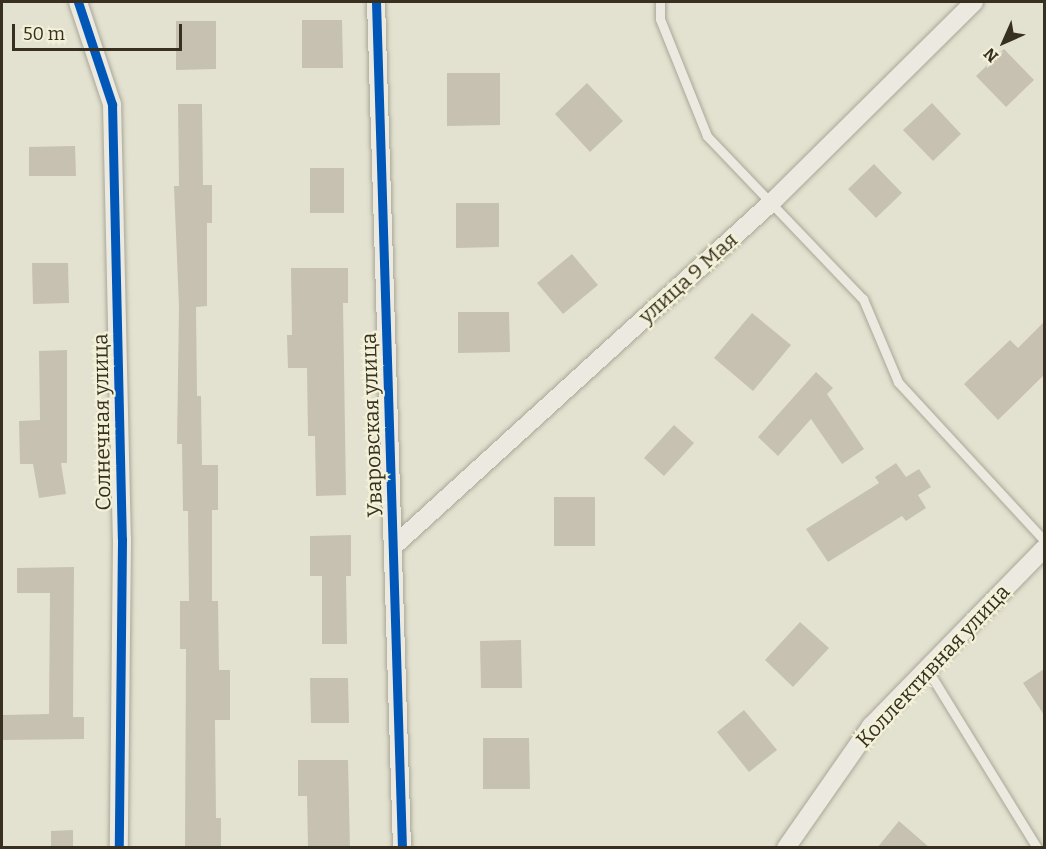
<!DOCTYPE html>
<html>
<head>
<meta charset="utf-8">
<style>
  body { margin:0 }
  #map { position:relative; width:1046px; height:849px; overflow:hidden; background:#e3e2d0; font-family:Bitter,serif }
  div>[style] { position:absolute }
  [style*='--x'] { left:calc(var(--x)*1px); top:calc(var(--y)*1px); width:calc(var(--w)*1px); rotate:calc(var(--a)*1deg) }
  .building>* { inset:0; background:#c6c1b1 }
  .roads { filter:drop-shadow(0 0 2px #a9a798) drop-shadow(0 0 2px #a9a798) }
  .service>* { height:9px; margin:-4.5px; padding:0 4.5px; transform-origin:4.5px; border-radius:4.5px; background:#eceae0 }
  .minor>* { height:18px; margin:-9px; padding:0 9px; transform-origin:9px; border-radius:9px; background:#eceae0 }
  .cycleway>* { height:9px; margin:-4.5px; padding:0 4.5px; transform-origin:4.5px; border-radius:4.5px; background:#0057b8 }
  span { translate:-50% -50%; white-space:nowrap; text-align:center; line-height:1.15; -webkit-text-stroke:4.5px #f3f1d7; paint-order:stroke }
  .street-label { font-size:21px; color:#373021 }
  .frame { position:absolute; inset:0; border:3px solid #373021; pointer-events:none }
  .north { position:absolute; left:974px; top:12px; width:60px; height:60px; -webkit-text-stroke:4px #f3f1d7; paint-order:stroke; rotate:225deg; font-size:16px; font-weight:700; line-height:24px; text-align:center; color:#373021 }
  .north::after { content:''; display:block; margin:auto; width:21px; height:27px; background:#373021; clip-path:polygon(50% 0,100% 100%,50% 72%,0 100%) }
  .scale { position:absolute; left:12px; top:24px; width:170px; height:27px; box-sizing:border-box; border:3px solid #373021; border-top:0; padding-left:8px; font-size:18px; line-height:21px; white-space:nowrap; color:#373021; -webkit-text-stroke:4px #f3f1d7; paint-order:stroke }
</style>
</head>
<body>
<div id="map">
  <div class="building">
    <div style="clip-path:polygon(302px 20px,342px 20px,343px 68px,302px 68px)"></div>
    <div style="clip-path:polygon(176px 21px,216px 21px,216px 69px,176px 70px)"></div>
    <div style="clip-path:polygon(1004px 49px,1034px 80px,1006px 107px,976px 76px)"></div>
    <div style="clip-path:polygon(447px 73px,500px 73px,500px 125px,447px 126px)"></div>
    <div style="clip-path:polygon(587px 83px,623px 121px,590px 152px,555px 114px)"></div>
    <div style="clip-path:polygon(932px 103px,961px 134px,933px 161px,903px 130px)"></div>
    <div style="clip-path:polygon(178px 104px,202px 104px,203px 185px,212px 185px,212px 223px,207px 223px,207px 306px,196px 307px,197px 396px,201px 396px,202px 465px,218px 465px,218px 510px,212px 510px,212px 601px,218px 601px,219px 670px,230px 670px,230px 720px,215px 720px,216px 818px,221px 818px,221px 848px,185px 848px,186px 649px,180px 649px,180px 601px,189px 601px,188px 511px,183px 511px,182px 444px,177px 444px,179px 307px,174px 186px,179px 186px)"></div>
    <div style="clip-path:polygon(75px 146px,76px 176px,29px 176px,29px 147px)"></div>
    <div style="clip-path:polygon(874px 164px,902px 193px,876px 218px,848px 189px)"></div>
    <div style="clip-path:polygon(310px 168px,344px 168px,344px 213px,310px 213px)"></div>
    <div style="clip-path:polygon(456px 203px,499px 203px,499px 247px,456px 248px)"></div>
    <div style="clip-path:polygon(572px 254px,598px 285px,563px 314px,537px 283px)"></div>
    <div style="clip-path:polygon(32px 263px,68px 263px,69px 303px,33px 304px)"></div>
    <div style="clip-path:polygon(291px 268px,348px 268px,348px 303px,343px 303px,346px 495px,316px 496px,315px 436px,308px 436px,307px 368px,288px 368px,287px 335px,292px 335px)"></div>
    <div style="clip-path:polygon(458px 312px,509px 312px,510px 352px,458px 353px)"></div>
    <div style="clip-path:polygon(752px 313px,791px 345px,753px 391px,714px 358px)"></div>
    <div style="clip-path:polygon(1044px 322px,1044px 375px,998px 420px,964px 384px,1010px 340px,1018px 348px)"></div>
    <div style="clip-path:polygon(67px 350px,67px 463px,61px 463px,66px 494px,39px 498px,33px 464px,20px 464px,19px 421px,40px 420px,39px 351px)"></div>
    <div style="clip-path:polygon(816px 372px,833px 388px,827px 394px,864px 449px,842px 464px,811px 419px,778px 456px,758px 437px)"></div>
    <div style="clip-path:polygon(674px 425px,694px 443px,664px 476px,644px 458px)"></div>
    <div style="clip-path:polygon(896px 463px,906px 477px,919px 469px,931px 487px,918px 495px,926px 508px,906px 521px,902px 516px,828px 562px,806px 529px,879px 483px,875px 477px)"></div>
    <div style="clip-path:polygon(554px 497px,595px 497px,595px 546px,554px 546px)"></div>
    <div style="clip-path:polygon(351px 535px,351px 576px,346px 576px,347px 644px,322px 644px,322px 576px,310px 576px,310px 536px)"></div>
    <div style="clip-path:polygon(74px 567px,73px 717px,84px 717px,84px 739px,2px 740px,2px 715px,49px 714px,50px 593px,17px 593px,17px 568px)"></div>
    <div style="clip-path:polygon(800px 622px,829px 648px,793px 687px,765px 660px)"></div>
    <div style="clip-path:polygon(521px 640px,522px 688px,481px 688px,480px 641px)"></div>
    <div style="clip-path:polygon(1044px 669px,1044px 715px,1023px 683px)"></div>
    <div style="clip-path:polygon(310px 678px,348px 678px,349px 723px,311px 723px)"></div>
    <div style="clip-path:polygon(744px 710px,777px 750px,749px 772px,717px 732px)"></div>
    <div style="clip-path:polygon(483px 738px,529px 738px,530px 789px,483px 789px)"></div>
    <div style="clip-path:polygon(298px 760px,348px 760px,350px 848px,308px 848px,307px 796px,298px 796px)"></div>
    <div style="clip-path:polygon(899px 821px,930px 848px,877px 848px)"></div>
    <div style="clip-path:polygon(73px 830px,73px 848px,51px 848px,51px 831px)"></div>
  </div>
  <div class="roads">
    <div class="service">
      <div style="--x:660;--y:2;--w:17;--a:90"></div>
      <div style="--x:660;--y:19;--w:126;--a:68.1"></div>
      <div style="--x:707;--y:136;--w:226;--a:46.3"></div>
      <div style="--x:863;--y:299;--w:90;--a:67.1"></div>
      <div style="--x:898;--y:382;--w:215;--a:47.3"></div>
      <div style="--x:927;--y:669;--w:210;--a:58.4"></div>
    </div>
    <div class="minor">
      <div style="--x:78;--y:2;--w:108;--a:71.6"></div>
      <div style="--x:112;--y:104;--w:435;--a:88.7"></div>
      <div style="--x:122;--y:539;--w:309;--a:90.6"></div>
      <div style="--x:376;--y:2;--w:846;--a:88.24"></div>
      <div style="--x:394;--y:546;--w:513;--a:-42.31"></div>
      <div style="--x:773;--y:201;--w:283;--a:-44.7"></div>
      <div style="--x:786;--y:848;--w:149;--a:-55.1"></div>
      <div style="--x:871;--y:726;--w:248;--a:-45.7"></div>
    </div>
  </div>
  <div class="cycleway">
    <div style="--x:78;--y:2;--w:108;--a:71.6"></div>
    <div style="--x:112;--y:104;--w:435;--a:88.7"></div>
    <div style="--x:122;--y:539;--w:309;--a:90.6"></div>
    <div style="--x:376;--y:2;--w:846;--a:88.24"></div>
  </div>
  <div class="street-label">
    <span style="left:688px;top:278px;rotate:-42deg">улица 9 Мая</span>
    <span style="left:102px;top:422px;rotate:-91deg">Солнечная улица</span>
    <span style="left:372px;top:425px;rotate:-92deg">Уваровская улица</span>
    <span style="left:933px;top:666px;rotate:-47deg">Коллективная улица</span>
  </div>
  <div class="frame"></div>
  <div class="north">N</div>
  <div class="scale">50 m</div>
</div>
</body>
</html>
